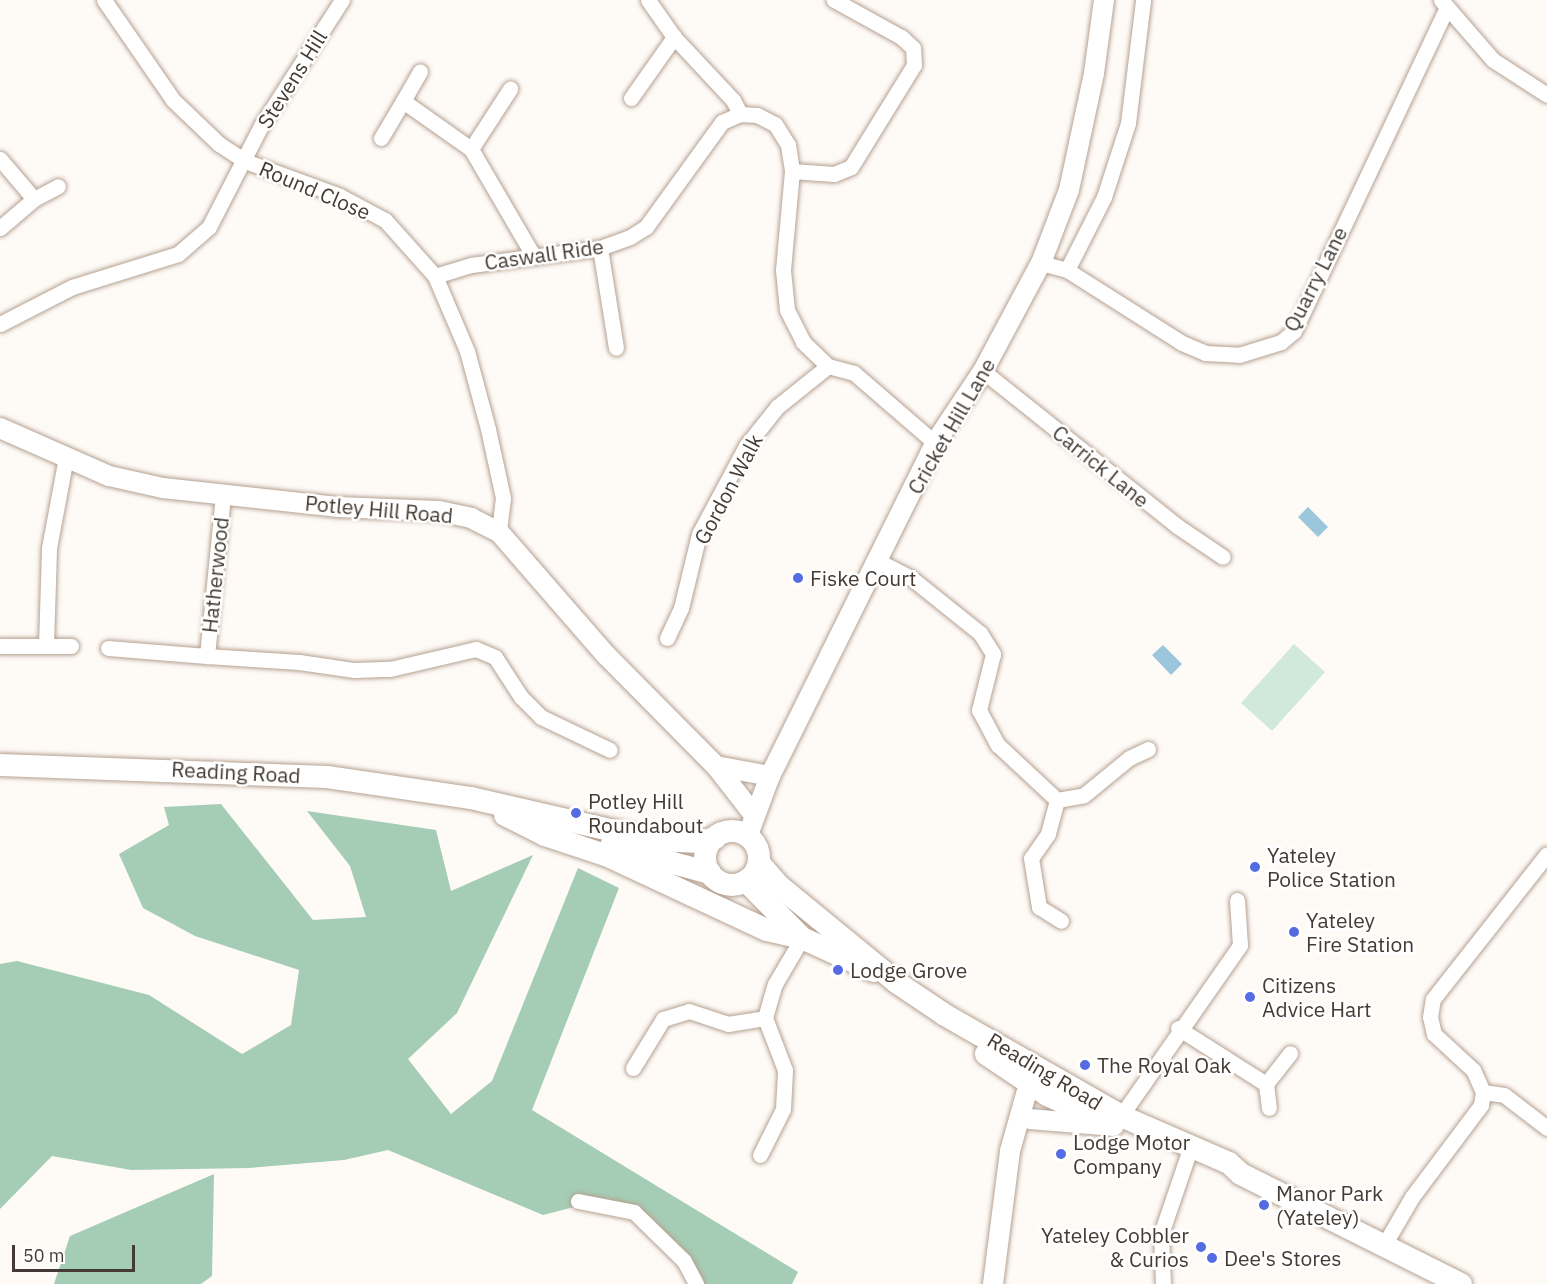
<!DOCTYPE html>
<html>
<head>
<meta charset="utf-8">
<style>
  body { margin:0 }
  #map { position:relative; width:1547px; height:1284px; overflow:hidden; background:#fefaf6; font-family:"IBM Plex Sans",sans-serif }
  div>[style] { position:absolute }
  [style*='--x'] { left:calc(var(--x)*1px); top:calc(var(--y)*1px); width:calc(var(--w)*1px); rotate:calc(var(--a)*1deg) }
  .green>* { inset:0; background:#d1e9d9 }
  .forest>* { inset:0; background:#a5ccb4 }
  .water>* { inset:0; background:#9bc6db }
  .roads { filter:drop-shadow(0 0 2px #b5a191) drop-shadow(0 0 2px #b5a191) }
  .minor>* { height:15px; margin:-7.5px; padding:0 7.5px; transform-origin:7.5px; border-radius:7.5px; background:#fff }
  .tertiary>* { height:20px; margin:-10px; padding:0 10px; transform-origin:10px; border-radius:10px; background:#fff }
  .secondary>* { height:22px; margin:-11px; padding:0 11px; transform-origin:11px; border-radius:11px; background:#fff }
  .secondary>.ring { margin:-11px; padding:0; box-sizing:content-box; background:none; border:22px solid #fff; border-radius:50% }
  .dots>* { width:16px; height:16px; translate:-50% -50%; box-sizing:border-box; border:3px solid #fff; border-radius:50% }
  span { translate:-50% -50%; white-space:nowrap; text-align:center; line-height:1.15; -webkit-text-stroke:5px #fff; paint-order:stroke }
  .street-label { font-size:21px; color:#433b34 }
  .poi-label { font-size:21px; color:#433b34 }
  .left { translate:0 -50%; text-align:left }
  .right { translate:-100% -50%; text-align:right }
  .scale { position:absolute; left:12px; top:1245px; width:123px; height:27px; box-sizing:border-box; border:3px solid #433b34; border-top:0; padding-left:8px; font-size:18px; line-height:21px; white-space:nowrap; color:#433b34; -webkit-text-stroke:4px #fff; paint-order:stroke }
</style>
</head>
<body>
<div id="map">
  <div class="green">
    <div style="clip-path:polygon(1294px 644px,1325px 672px,1272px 731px,1241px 703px)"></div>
  </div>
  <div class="forest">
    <div style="clip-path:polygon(221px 804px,313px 920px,366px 917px,350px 866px,307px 811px,436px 830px,451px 891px,533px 855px,457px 1013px,408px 1059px,451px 1114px,492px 1081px,578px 868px,619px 888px,532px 1110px,798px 1272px,792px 1284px,699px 1284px,688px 1257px,601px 1200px,543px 1215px,388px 1150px,344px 1160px,249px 1168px,131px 1170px,52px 1156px,0 1209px,0 964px,17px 961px,149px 995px,242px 1054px,291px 1025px,299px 970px,195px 936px,143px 908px,119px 854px,169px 825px,164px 807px)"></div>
    <div style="clip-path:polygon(214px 1174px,212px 1276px,201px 1284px,54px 1284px,70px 1236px)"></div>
  </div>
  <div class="water">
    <div style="clip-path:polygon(1308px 507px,1328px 527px,1318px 537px,1298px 517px)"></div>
    <div style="clip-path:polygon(1163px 645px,1182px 664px,1171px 675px,1152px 655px)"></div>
  </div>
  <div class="roads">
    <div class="minor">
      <div style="--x:104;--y:0;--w:121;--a:55.4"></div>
      <div style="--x:173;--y:100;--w:64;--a:43.7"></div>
      <div style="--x:219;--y:144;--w:31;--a:33"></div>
      <div style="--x:245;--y:161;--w:101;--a:20.2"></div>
      <div style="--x:340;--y:196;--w:51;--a:28.1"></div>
      <div style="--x:385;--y:220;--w:75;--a:48.2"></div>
      <div style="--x:435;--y:276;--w:82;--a:66.9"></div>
      <div style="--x:467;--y:351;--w:81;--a:74.9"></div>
      <div style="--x:488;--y:429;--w:71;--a:77.7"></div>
      <div style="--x:503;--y:498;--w:34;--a:97"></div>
      <div style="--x:648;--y:0;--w:45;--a:54.9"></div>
      <div style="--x:674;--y:37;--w:86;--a:46.9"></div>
      <div style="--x:733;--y:100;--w:16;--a:63"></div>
      <div style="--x:740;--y:114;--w:17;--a:3"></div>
      <div style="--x:757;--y:115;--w:20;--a:27"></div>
      <div style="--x:775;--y:124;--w:25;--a:58"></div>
      <div style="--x:788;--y:145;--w:26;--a:81"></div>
      <div style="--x:792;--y:171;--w:99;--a:95.2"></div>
      <div style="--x:783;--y:270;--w:40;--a:84.3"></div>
      <div style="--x:787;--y:310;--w:36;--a:63"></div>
      <div style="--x:803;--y:342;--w:35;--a:44"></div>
      <div style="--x:828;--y:366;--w:27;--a:15"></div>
      <div style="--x:854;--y:373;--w:107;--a:40.8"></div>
      <div style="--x:1441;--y:0;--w:79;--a:49.1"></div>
      <div style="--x:1493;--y:60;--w:64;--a:32.9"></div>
      <div style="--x:631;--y:98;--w:75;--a:-54.8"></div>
      <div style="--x:403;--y:101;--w:34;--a:-60"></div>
      <div style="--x:381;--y:138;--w:43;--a:-59.3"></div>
      <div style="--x:403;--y:101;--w:83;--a:35.2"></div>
      <div style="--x:471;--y:149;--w:123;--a:59.7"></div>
      <div style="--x:471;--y:149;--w:72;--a:-57"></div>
      <div style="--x:0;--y:159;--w:52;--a:49.6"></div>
      <div style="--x:792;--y:171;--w:42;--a:4.1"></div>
      <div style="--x:834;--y:174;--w:18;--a:-22"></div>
      <div style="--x:851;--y:167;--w:120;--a:-58.3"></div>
      <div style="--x:914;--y:65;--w:17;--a:-93"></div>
      <div style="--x:913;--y:48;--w:16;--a:-137"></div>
      <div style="--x:901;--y:37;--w:77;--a:-151.1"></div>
      <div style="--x:0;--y:228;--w:45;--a:-40.5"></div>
      <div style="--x:34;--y:199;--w:27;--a:-28"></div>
      <div style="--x:600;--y:248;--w:101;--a:80.9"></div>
      <div style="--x:1041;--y:263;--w:27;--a:15"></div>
      <div style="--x:1067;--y:270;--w:136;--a:32.4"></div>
      <div style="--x:1182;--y:343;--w:25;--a:23"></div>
      <div style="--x:1205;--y:353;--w:34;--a:3"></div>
      <div style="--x:1239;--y:355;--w:44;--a:-17.2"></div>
      <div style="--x:1281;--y:342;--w:17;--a:-40"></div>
      <div style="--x:1294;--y:331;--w:358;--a:-64.7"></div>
      <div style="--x:1067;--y:270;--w:82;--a:-63.1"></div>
      <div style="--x:1104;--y:197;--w:78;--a:-72"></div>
      <div style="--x:1128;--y:123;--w:124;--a:-83"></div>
      <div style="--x:435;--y:276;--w:38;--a:-17"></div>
      <div style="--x:471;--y:265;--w:130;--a:-7.5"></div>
      <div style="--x:600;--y:248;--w:32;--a:-20"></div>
      <div style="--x:630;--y:237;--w:19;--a:-32"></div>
      <div style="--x:646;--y:227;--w:130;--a:-54.1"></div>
      <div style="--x:722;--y:122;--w:20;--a:-24"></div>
      <div style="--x:0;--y:324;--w:81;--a:-27.2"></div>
      <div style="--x:72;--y:287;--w:111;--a:-17.3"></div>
      <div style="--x:178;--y:254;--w:41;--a:-41.1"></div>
      <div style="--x:209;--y:227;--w:114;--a:-62.8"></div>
      <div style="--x:261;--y:126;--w:150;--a:-57.3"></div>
      <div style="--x:983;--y:371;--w:248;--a:38.6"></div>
      <div style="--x:1177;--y:526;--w:55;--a:34"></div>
      <div style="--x:223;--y:495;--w:162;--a:95.7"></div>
      <div style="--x:207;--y:656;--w:92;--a:3.7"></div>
      <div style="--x:299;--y:662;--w:56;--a:8.3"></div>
      <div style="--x:354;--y:670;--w:36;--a:-2"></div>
      <div style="--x:390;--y:669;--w:88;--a:-13.1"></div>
      <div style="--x:476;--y:649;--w:21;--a:23"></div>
      <div style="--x:495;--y:657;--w:48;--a:57"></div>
      <div style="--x:521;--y:697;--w:28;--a:45"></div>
      <div style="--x:541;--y:717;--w:76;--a:25.6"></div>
      <div style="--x:878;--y:561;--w:36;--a:27"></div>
      <div style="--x:910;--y:577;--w:90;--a:38.7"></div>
      <div style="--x:980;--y:633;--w:25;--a:58"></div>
      <div style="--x:993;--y:654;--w:58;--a:104"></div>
      <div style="--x:979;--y:710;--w:40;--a:62"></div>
      <div style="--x:998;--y:745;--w:81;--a:43"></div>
      <div style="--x:1057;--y:800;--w:27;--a:-10"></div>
      <div style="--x:1084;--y:795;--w:58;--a:-39.4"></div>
      <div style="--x:1129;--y:758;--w:21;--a:-25"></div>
      <div style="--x:667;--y:638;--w:33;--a:-65"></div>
      <div style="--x:681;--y:608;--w:76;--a:-76.3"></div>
      <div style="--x:699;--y:534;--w:100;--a:-61.9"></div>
      <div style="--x:746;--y:446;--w:50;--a:-51.5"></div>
      <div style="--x:777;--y:407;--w:65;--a:-38.8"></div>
      <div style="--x:46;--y:645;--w:97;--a:-88.2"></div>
      <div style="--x:49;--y:548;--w:93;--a:-79.4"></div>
      <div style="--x:0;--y:646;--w:71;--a:0"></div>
      <div style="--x:108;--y:648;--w:99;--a:4.6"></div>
      <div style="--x:1057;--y:800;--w:35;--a:105"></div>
      <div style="--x:1048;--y:834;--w:29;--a:125"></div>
      <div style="--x:1031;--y:858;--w:50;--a:80.7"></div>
      <div style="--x:1039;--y:907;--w:26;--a:32"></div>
      <div style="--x:1178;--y:1028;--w:104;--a:32.5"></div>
      <div style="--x:1266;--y:1084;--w:39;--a:-52"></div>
      <div style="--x:633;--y:1068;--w:57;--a:-58.5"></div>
      <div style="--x:663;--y:1019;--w:27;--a:-17"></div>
      <div style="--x:689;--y:1011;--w:41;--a:18.4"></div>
      <div style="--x:728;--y:1024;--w:37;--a:-9"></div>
      <div style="--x:1266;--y:1084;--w:24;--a:83"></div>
      <div style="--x:1483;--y:1092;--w:21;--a:8"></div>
      <div style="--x:1504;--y:1095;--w:54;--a:37.5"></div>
      <div style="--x:1116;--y:1123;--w:217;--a:-55.1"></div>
      <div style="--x:1240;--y:945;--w:45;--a:-93.8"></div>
      <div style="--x:760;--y:1155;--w:51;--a:-63.4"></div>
      <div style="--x:783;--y:1109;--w:39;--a:-87"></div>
      <div style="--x:785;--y:1070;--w:56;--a:-111"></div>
      <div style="--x:765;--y:1018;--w:35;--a:-74"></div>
      <div style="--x:775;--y:984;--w:53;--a:-59.6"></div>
      <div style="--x:578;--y:1201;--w:57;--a:11.1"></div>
      <div style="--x:634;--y:1212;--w:70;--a:44.4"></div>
      <div style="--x:684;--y:1261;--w:26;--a:62"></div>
      <div style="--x:1384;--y:1245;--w:56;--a:-59.7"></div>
      <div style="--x:1412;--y:1197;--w:115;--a:-53.1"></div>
      <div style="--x:1481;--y:1105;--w:13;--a:-81"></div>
      <div style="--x:1483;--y:1092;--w:24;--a:-114"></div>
      <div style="--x:1473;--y:1070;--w:53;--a:-137.3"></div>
      <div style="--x:1434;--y:1034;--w:17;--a:-103"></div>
      <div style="--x:1430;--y:1017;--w:18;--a:-81"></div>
      <div style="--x:1433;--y:999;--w:184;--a:-51.8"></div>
      <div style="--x:1163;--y:1284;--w:50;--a:-92.3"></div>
      <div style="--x:1161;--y:1234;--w:93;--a:-71.2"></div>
    </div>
    <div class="tertiary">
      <div style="--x:0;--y:428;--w:119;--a:23.8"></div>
      <div style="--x:109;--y:476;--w:55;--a:12.5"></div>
      <div style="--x:163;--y:488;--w:175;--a:6.2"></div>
      <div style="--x:337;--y:507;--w:102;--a:2.2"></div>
      <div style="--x:439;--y:511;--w:33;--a:12"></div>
      <div style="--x:471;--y:518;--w:31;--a:27"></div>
      <div style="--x:499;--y:532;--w:163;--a:49"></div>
      <div style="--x:606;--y:655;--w:156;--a:45.3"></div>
      <div style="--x:716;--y:766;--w:62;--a:52.2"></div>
      <div style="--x:716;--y:766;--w:55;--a:10.5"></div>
      <div style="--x:748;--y:835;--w:63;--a:-69.6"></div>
      <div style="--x:770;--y:776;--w:372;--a:-63.6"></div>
      <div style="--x:935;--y:443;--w:87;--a:-56.3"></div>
      <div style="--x:983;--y:371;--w:123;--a:-61.8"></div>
      <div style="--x:1041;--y:263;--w:78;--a:-69"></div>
      <div style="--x:1069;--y:190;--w:120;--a:-77.9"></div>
      <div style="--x:1094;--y:73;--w:74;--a:-82.2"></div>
      <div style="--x:1030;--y:1119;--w:84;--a:4.8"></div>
      <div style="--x:993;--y:1284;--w:134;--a:-82.7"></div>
      <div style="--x:1010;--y:1151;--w:85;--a:-74.3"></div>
    </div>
    <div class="secondary">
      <div style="--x:0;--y:765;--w:327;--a:2.1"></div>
      <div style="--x:327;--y:777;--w:146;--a:8.3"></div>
      <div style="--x:471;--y:798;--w:187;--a:13"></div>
      <div style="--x:653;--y:840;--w:48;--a:2.4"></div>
      <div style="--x:701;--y:842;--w:15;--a:-16"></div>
      <div style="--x:505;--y:815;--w:45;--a:26.6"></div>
      <div style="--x:545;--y:835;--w:66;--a:18.4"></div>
      <div style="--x:608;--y:856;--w:175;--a:25"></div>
      <div style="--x:767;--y:930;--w:36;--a:13"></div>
      <div style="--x:802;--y:938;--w:79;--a:24.6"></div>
      <div class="ring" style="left:705px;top:831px;width:32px;height:32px"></div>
      <div style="--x:611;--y:846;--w:103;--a:15.3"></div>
      <div style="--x:760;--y:864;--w:28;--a:49"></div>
      <div style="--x:778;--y:885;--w:153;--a:39.4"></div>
      <div style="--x:896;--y:982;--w:59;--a:34"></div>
      <div style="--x:945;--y:1015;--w:203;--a:29.8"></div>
      <div style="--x:1121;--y:1116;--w:118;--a:23.5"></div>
      <div style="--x:1229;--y:1163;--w:16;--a:43"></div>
      <div style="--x:1241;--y:1174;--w:246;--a:26.6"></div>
      <div style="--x:746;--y:881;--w:80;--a:45.5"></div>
      <div style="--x:986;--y:1054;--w:73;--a:33.9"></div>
      <div style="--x:1047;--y:1095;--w:51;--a:24.5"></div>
    </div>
  </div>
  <div class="dots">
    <div style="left:798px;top:578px;background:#546be1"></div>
    <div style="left:576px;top:813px;background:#546be1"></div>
    <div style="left:1255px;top:867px;background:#546be1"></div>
    <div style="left:1294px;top:932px;background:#546be1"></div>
    <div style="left:838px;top:970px;background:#546be1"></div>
    <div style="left:1250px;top:997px;background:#546be1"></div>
    <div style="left:1085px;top:1065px;background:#546be1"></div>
    <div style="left:1061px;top:1154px;background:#546be1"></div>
    <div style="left:1264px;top:1205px;background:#546be1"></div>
    <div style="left:1201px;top:1247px;background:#546be1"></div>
    <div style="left:1212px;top:1258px;background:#546be1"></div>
  </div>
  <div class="street-label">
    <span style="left:292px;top:79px;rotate:-58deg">Stevens Hill</span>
    <span style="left:315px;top:190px;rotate:23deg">Round Close</span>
    <span style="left:544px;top:254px;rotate:-8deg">Caswall Ride</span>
    <span style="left:1315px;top:279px;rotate:-63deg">Quarry Lane</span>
    <span style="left:951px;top:426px;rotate:-60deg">Cricket Hill Lane</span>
    <span style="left:1101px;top:466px;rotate:39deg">Carrick Lane</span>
    <span style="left:728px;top:489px;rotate:-62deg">Gordon Walk</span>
    <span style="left:379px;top:509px;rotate:5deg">Potley Hill Road</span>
    <span style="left:215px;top:575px;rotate:-84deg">Hatherwood</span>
    <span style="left:236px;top:772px;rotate:3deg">Reading Road</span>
    <span style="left:1045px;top:1071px;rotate:31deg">Reading Road</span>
  </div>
  <div class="poi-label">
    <span class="left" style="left:810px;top:578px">Fiske Court</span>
    <span class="left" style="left:588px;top:813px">Potley Hill<br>Roundabout</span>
    <span class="left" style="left:1267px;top:867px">Yateley<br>Police Station</span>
    <span class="left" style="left:1306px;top:932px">Yateley<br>Fire Station</span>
    <span class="left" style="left:850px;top:970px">Lodge Grove</span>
    <span class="left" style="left:1262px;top:997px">Citizens<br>Advice Hart</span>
    <span class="left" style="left:1097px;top:1065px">The Royal Oak</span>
    <span class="left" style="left:1073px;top:1154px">Lodge Motor<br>Company</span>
    <span class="left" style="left:1276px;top:1205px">Manor Park<br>(Yateley)</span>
    <span class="right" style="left:1189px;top:1247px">Yateley Cobbler<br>&amp; Curios</span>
    <span class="left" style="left:1224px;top:1258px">Dee's Stores</span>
  </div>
  <div class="scale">50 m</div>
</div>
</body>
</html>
